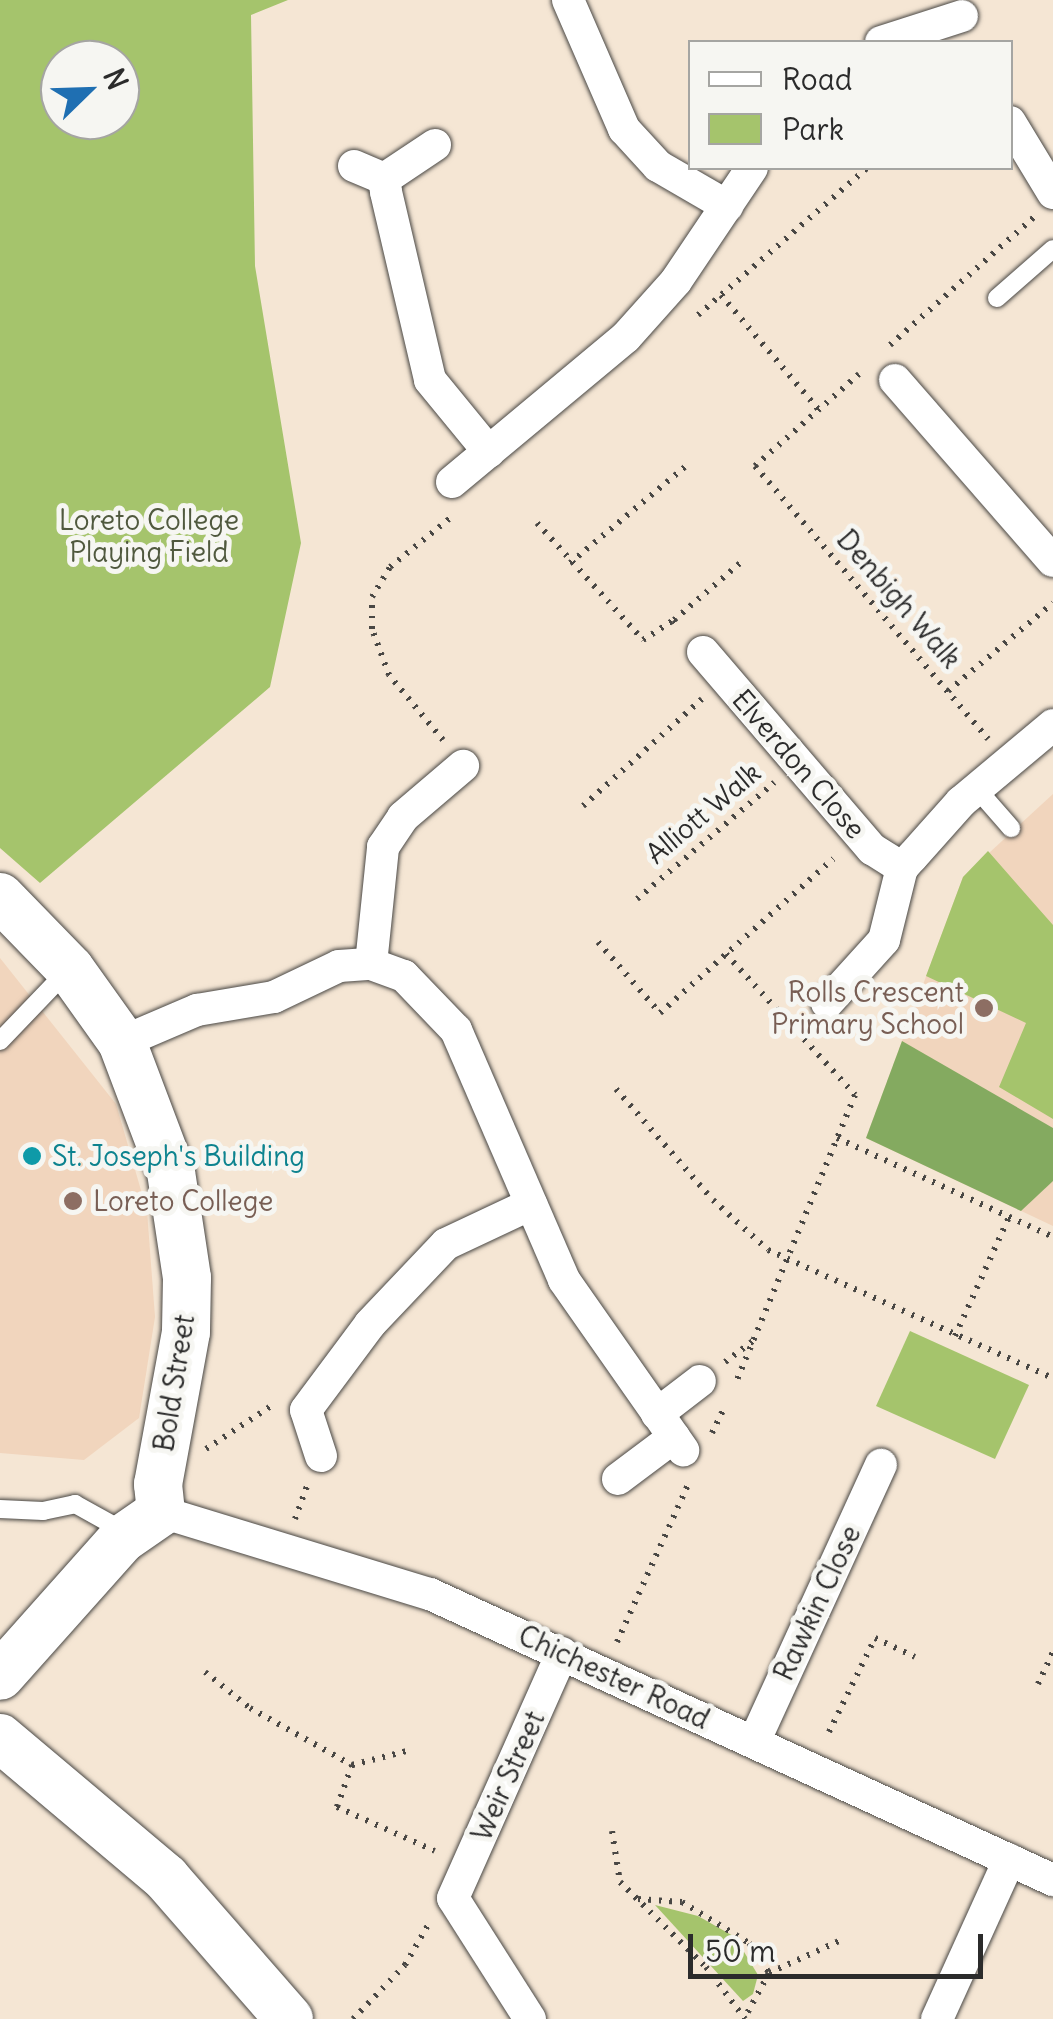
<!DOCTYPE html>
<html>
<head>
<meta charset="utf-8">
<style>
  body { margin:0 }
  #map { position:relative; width:1053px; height:2019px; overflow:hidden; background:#f5e6d4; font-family:Delius,sans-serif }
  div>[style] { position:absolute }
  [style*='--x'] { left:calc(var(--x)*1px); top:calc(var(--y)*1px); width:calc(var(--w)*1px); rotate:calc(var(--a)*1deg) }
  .built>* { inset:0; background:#f1d5bd }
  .green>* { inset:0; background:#a5c46c }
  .forest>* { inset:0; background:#84aa60 }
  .path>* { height:6px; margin-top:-3px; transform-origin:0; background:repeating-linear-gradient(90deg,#494744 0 2.5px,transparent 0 10.5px) }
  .roads { filter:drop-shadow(0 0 2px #494744) drop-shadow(0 0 2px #494744) }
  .lane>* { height:18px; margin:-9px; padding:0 9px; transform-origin:9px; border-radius:9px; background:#fff }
  .street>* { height:32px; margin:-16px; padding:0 16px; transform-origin:16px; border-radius:16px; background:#fff }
  .secondary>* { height:48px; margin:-24px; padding:0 24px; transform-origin:24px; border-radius:24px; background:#fff }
  .dots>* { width:28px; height:28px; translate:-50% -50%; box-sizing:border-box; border:5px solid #f6f6f2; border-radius:50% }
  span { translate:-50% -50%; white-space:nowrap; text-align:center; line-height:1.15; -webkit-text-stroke:10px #f6f6f2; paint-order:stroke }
  .park-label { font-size:28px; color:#50593e }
  .street-label { font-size:28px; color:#2b2b2b }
  .education-label { font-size:28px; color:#785e54 }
  .right { translate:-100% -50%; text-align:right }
  .left { translate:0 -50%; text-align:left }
  .culture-label { font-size:28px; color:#0d838f }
  .legend { position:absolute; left:688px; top:40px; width:325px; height:130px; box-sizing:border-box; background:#f6f6f2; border:2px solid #a5a5a2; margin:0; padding:12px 18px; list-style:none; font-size:30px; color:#2b2b2b }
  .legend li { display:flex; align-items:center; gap:20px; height:50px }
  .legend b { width:50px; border:2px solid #a5a5a2 }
  .north { position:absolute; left:40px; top:40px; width:100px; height:100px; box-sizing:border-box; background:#f6f6f2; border:2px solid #a5a5a2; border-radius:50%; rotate:67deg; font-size:28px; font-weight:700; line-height:40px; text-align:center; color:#2b2b2b }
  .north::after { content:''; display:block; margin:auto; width:35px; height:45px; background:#1f6fb2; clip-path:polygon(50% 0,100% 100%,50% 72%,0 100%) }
  .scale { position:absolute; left:688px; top:1934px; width:295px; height:45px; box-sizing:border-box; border:5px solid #2b2b2b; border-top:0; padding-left:12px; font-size:30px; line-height:35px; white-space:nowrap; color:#2b2b2b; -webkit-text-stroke:8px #f6f6f2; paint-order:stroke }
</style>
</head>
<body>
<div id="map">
  <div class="built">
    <div style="clip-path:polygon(1053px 794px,1053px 1226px,866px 1138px,963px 877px)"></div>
    <div style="clip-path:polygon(0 958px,116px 1104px,147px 1211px,155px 1317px,139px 1418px,84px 1460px,0 1453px)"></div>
  </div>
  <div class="green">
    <div style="clip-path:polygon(evenodd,0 0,288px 0,251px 15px,255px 266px,301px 543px,270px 687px,40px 883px,0 848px,0 0,60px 60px,120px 60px,120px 120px,60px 120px,60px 60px)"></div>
    <div style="clip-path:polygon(988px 851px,1053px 925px,1053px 1119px,999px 1087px,1026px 1023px,926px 976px,963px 877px)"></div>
    <div style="clip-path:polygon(910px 1331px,1029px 1385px,995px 1459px,876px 1406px)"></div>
    <div style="clip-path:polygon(655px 1905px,698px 1916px,735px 1937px,758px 1975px,753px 1994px,743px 2001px)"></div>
  </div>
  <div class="forest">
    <div style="clip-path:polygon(902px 1041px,1053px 1128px,1053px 1181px,1021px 1211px,866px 1138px)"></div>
  </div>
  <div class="path">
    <div style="--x:721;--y:295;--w:151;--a:49.6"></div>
    <div style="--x:698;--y:315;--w:224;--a:-41"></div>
    <div style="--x:890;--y:345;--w:193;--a:-41.6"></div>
    <div style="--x:859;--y:374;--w:139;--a:138.5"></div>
    <div style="--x:755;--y:466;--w:359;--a:49.5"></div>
    <div style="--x:537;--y:523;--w:158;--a:47.8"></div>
    <div style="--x:643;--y:640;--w:37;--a:-33"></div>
    <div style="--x:674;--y:620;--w:8;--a:50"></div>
    <div style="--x:570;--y:563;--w:150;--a:-39.9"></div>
    <div style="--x:674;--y:620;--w:87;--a:-40.8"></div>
    <div style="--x:948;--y:691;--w:137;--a:-40"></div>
    <div style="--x:443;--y:740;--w:85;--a:-129.7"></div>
    <div style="--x:389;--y:675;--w:49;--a:-110.3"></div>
    <div style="--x:372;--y:629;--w:32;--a:-90"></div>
    <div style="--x:372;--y:597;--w:35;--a:-59"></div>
    <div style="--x:390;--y:567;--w:82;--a:-39.1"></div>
    <div style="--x:583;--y:806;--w:160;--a:-42"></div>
    <div style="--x:637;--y:899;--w:180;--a:-40.3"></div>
    <div style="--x:598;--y:942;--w:94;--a:48.9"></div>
    <div style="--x:660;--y:1013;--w:232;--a:-41.7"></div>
    <div style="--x:726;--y:954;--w:191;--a:47.5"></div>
    <div style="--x:855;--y:1095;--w:312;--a:112.5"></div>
    <div style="--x:616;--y:1089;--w:147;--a:48.9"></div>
    <div style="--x:713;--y:1200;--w:74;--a:42.3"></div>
    <div style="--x:768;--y:1250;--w:312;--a:24.2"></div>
    <div style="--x:837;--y:1138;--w:238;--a:24.6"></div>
    <div style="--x:955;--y:1336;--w:131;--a:-65.6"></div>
    <div style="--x:725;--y:1362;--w:36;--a:-37"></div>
    <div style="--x:712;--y:1433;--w:28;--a:-64"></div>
    <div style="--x:206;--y:1449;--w:78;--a:-33.5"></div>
    <div style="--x:295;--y:1519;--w:37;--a:-70"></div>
    <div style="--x:617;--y:1642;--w:172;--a:-65.7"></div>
    <div style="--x:205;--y:1672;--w:58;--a:38.7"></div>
    <div style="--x:250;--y:1708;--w:117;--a:29.2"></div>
    <div style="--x:352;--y:1765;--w:45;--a:109.7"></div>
    <div style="--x:337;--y:1807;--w:107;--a:24.2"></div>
    <div style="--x:1038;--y:1684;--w:35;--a:-65"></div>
    <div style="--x:829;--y:1732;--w:105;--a:-63.9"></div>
    <div style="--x:875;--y:1638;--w:44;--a:25.4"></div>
    <div style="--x:352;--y:1765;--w:61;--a:-14.3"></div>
    <div style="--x:612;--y:1831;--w:52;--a:81.1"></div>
    <div style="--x:620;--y:1882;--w:121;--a:44.7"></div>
    <div style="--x:706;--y:1967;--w:65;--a:53.1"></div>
    <div style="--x:638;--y:1899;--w:44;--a:3.9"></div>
    <div style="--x:682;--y:1902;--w:79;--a:31.5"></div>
    <div style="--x:749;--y:1943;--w:36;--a:56"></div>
    <div style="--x:769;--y:1973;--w:52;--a:118.5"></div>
    <div style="--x:769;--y:1973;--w:77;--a:-24.6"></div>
    <div style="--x:353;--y:2019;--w:75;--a:-46.1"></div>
    <div style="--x:405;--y:1965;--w:46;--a:-60.1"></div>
  </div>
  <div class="roads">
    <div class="lane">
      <div style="--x:997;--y:298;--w:74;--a:-41.2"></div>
      <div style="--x:977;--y:789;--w:52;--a:48.9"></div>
      <div style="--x:0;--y:1041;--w:100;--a:-46.2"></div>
      <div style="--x:0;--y:1509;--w:43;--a:2.7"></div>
      <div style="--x:43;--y:1511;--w:33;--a:-12"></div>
      <div style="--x:75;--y:1504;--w:60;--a:29.1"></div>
    </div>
    <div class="street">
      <div style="--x:568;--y:0;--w:141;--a:66.5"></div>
      <div style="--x:624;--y:129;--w:50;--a:47.4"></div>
      <div style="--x:658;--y:166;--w:80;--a:30.1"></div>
      <div style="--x:881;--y:42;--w:85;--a:-17.8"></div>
      <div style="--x:1010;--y:122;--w:83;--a:58.8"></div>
      <div style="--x:435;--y:145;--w:61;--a:146.3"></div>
      <div style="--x:384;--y:179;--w:13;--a:81"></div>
      <div style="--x:386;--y:192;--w:193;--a:76.8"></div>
      <div style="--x:430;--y:380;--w:93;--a:50.7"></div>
      <div style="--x:354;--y:166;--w:33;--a:23"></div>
      <div style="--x:895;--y:380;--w:240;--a:48.9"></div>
      <div style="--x:452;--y:482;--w:226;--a:-39.8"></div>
      <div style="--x:626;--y:337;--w:75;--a:-48.2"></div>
      <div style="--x:676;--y:281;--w:136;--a:-56.1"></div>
      <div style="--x:703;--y:652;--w:260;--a:49.4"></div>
      <div style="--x:872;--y:849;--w:36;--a:32"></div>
      <div style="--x:371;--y:964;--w:118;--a:-84.1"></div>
      <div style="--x:383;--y:847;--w:36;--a:-56"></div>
      <div style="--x:403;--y:817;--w:79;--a:-40.4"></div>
      <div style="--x:827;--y:1003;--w:85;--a:-47.9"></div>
      <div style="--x:884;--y:940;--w:74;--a:-76"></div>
      <div style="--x:902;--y:868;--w:15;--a:-48"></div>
      <div style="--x:912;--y:857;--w:74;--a:-48.3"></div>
      <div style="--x:961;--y:802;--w:120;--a:-39.9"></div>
      <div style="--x:122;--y:1042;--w:82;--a:-23.1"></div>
      <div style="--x:197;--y:1010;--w:78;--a:-9.6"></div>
      <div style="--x:274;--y:997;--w:72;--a:-25.5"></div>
      <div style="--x:339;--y:966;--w:32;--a:-4"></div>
      <div style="--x:371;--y:964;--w:35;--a:20"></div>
      <div style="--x:404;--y:976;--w:75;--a:46.1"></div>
      <div style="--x:456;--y:1030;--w:272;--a:66.6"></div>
      <div style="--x:564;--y:1280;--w:208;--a:55"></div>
      <div style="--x:657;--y:1414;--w:54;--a:-37.5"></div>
      <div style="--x:321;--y:1456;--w:48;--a:-108.1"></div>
      <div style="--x:306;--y:1410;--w:107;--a:-53.3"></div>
      <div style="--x:370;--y:1324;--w:110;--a:-46.5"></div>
      <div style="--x:446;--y:1244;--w:94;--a:-25.2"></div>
      <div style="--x:618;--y:1479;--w:70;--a:-36.9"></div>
      <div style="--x:161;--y:1512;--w:281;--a:17"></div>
      <div style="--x:430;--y:1594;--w:686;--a:24.66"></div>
      <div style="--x:754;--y:1742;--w:305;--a:-65.4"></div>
      <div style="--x:530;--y:2019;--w:143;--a:-122.5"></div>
      <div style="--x:453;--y:1898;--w:268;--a:-66"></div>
      <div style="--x:937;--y:2019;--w:175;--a:-65.6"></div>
    </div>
    <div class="secondary">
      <div style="--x:0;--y:897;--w:100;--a:45.8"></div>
      <div style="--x:70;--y:969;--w:90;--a:54.5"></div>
      <div style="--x:122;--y:1042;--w:139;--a:69.3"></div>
      <div style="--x:171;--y:1172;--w:107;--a:81.4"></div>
      <div style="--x:187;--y:1278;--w:54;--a:91.1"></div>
      <div style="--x:186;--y:1332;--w:155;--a:100.4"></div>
      <div style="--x:158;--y:1484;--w:28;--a:84"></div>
      <div style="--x:161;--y:1512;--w:47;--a:145.3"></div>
      <div style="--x:122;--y:1539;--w:183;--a:131.7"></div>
      <div style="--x:0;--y:1738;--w:217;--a:40.1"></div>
      <div style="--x:166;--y:1878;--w:187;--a:48.9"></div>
    </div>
  </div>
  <div class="dots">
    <div style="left:984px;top:1008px;background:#8d6e63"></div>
    <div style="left:32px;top:1156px;background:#0f9aa8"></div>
    <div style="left:73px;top:1201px;background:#8d6e63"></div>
  </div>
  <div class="park-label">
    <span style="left:149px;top:536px">Loreto College<br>Playing Field</span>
  </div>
  <div class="street-label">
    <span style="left:899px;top:599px;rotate:49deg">Denbigh Walk</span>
    <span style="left:799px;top:764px;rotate:49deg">Elverdon Close</span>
    <span style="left:703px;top:813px;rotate:-40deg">Alliott Walk</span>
    <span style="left:174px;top:1383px;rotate:-81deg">Bold Street</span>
    <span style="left:817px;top:1603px;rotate:-65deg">Rawkin Close</span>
    <span style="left:614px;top:1677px;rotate:25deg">Chichester Road</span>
    <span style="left:508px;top:1776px;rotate:-66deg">Weir Street</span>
  </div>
  <div class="education-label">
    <span class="right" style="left:964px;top:1008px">Rolls Crescent<br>Primary School</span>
    <span class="left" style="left:93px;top:1201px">Loreto College</span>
  </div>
  <div class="culture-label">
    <span class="left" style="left:52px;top:1156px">St. Joseph's Building</span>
  </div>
  <ul class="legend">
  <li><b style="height:12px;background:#fff"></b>Road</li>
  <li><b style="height:28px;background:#a5c46c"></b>Park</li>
  </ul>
  <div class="north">N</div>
  <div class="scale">50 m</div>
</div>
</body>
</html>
